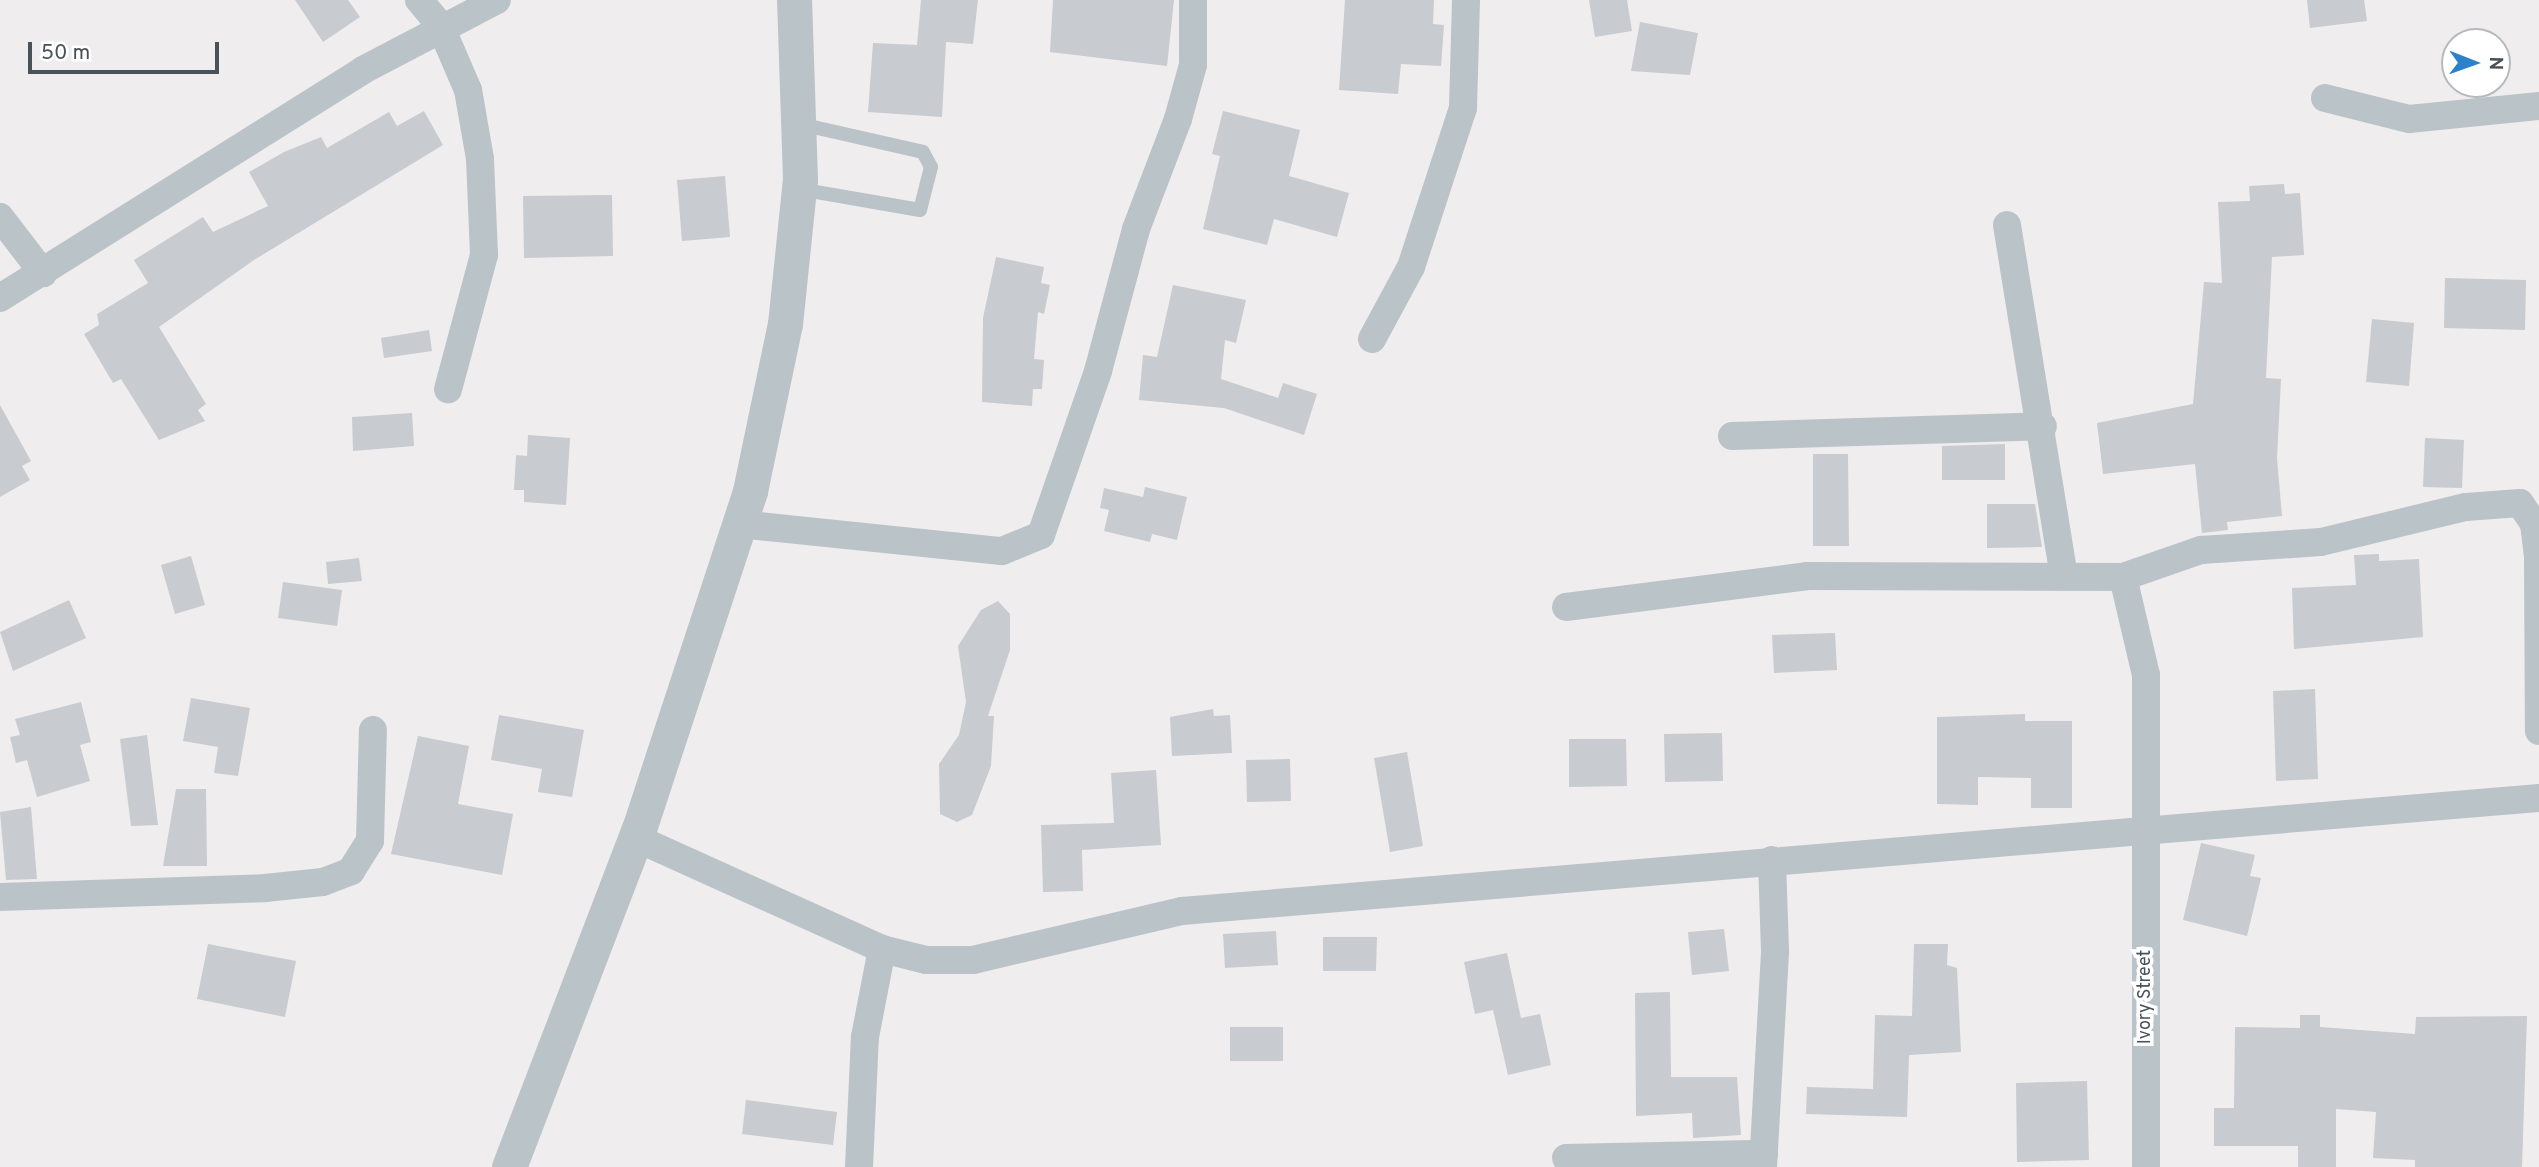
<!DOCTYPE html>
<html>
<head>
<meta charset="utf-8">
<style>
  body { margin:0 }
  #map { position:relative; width:2539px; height:1167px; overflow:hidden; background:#f0edee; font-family:Overpass,sans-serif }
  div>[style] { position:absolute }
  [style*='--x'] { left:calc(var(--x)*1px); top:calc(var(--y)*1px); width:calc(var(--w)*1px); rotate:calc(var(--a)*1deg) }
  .building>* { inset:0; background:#c8cbcf }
  .service>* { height:14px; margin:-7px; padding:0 7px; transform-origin:7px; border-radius:7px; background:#bac3c8 }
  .minor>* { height:28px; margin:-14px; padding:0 14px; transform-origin:14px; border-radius:14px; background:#bac3c8 }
  .tertiary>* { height:35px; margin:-17.5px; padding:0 17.5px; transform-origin:17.5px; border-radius:17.5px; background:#bac3c8 }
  span { translate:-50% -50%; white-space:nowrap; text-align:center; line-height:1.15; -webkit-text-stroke:7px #fff; paint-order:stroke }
  .street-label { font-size:18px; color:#485258 }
  .north { position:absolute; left:2441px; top:28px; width:70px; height:70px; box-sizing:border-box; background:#fff; border:2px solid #b6babc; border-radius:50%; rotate:91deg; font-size:19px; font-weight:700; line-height:28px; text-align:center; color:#485258 }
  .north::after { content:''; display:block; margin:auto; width:24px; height:32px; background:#2d81ca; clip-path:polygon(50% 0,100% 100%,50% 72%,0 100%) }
  .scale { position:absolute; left:28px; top:42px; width:191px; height:32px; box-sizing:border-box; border:4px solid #485258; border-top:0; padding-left:9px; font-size:21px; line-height:24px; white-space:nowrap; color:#485258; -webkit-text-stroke:5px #fff; paint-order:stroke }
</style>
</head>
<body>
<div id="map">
  <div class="building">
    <div style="clip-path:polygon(295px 0,348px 0,360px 17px,323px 42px)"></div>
    <div style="clip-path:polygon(921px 0,978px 0,973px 44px,946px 42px,942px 117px,868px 112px,873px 43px,917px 45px)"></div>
    <div style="clip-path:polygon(1053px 0,1174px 0,1167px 66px,1050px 52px)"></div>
    <div style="clip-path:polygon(1345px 0,1434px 0,1433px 24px,1444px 25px,1441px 66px,1401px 64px,1398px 94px,1339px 90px)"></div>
    <div style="clip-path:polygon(1589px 0,1627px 0,1632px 31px,1595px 37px)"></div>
    <div style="clip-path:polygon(2307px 0,2364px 0,2367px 21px,2310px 28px)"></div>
    <div style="clip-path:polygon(1640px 22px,1698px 33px,1690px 75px,1631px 71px)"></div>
    <div style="clip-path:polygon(424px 111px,443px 145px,254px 260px,159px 327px,206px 404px,198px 410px,205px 421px,159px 440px,121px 379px,113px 383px,84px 334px,99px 325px,97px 314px,148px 283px,134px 260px,203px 217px,213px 232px,268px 206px,249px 172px,284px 152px,321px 137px,327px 148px,389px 112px,397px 126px)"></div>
    <div style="clip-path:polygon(1223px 111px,1300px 130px,1289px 176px,1349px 193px,1337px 237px,1274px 219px,1267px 245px,1203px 229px,1220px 156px,1212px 154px)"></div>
    <div style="clip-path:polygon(725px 176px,730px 237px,682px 241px,677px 180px)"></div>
    <div style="clip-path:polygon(2284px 184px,2285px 194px,2300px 193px,2304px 255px,2272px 257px,2266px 378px,2281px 379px,2277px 458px,2282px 516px,2227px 522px,2228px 530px,2202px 533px,2195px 464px,2103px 474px,2097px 423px,2193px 404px,2204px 282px,2222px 283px,2218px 202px,2250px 201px,2249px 186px)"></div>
    <div style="clip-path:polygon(612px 195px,613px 256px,524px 258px,523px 196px)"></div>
    <div style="clip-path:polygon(996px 257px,1044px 267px,1041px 283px,1050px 285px,1044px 314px,1038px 312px,1034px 359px,1044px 360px,1042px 389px,1033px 389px,1032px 406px,982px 402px,983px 318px)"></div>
    <div style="clip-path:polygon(2445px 278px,2526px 280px,2525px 330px,2444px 328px)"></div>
    <div style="clip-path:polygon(1173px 285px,1246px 300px,1236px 343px,1225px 340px,1221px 379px,1278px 398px,1283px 383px,1317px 394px,1304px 435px,1224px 408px,1139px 400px,1143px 355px,1157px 357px)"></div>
    <div style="clip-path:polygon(2372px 319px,2414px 323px,2409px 386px,2366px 382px)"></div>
    <div style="clip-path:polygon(429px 330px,432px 351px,384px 358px,381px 338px)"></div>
    <div style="clip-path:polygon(0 405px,31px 461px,22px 466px,30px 480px,0 497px)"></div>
    <div style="clip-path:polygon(412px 413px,414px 446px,353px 451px,352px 417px)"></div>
    <div style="clip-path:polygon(528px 435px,570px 438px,566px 505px,524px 502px,524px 490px,514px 490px,516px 455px,527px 456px)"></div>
    <div style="clip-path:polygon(2425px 438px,2464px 440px,2462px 488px,2423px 487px)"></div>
    <div style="clip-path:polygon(2005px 444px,2005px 480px,1942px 480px,1942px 446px)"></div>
    <div style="clip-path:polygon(1813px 454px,1848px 454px,1849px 546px,1813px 546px)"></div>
    <div style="clip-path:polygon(1145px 487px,1187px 497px,1177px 540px,1152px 534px,1150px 542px,1104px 531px,1109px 510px,1100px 508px,1104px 488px,1143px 497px)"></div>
    <div style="clip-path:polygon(1987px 504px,2035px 504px,2042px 547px,1987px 548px)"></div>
    <div style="clip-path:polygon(2379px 554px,2379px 561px,2419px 559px,2423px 637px,2294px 649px,2292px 588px,2356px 585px,2354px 555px)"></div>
    <div style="clip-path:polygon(191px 556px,205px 605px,175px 614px,161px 565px)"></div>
    <div style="clip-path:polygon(359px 558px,362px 581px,328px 584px,326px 562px)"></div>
    <div style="clip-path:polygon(283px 582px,342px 590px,337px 626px,278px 618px)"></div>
    <div style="clip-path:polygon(69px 600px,86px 638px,13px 671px,0 632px)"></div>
    <div style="clip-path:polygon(998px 601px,1010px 614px,1010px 650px,988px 716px,994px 716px,991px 766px,972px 815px,957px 822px,940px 814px,939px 764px,959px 735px,966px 702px,958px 646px,981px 610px)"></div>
    <div style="clip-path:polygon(1835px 633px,1837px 670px,1774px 673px,1772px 635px)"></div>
    <div style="clip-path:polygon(2315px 689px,2318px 779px,2276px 781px,2273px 691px)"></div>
    <div style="clip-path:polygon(191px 698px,250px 708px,238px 776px,214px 773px,218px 747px,183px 741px)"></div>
    <div style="clip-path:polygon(81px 702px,91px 742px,80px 745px,90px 781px,37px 797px,27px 760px,16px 763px,10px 737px,20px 735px,15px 719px)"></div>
    <div style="clip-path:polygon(1213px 709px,1214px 716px,1230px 715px,1232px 753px,1172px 756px,1170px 717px)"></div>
    <div style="clip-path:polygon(2025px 714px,2025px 721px,2072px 721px,2072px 808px,2031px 808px,2031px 778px,1978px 777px,1978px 805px,1937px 804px,1937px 717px)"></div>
    <div style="clip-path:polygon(499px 715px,584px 730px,572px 797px,538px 792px,542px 769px,491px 760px)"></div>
    <div style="clip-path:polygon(1722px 733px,1723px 781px,1665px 782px,1664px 734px)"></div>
    <div style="clip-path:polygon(147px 735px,158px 825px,131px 826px,120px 739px)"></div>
    <div style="clip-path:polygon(418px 736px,469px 746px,458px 804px,513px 814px,502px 875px,391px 854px)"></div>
    <div style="clip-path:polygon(1569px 739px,1626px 739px,1627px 786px,1569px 787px)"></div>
    <div style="clip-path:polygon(1407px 752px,1423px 846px,1390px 852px,1374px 758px)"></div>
    <div style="clip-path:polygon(1290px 759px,1291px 801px,1247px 802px,1246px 760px)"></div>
    <div style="clip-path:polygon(1156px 770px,1161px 845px,1082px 850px,1083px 891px,1043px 892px,1041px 825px,1114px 823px,1111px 773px)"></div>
    <div style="clip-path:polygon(176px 789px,206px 789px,207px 866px,163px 866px)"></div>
    <div style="clip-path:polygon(31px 807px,37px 879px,6px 880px,0 812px)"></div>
    <div style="clip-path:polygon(2201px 843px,2255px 855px,2250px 876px,2261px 878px,2247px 936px,2183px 920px)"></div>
    <div style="clip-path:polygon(1724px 929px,1729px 971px,1692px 975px,1688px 932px)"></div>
    <div style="clip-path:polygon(1276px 931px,1278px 965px,1225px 968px,1223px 934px)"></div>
    <div style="clip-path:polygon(1323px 937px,1377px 937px,1376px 971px,1323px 971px)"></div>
    <div style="clip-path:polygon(208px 944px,296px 961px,285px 1017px,197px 999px)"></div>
    <div style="clip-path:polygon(1914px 944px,1948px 944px,1947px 965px,1957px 968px,1961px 1052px,1909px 1055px,1907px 1117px,1806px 1114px,1807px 1087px,1873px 1089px,1875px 1015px,1912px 1016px)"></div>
    <div style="clip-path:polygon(1507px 953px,1521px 1018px,1540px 1014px,1551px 1065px,1508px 1075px,1493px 1010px,1475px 1014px,1464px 962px)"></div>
    <div style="clip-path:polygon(1670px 992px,1671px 1077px,1737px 1077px,1741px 1135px,1693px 1138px,1692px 1113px,1636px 1116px,1635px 993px)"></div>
    <div style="clip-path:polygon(2300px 1015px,2320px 1015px,2320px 1027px,2415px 1034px,2416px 1017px,2527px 1016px,2522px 1167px,2415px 1167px,2415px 1160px,2373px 1158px,2376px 1112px,2336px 1109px,2336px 1167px,2298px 1167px,2298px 1146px,2214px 1146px,2214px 1108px,2234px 1108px,2235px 1027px,2300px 1028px)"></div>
    <div style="clip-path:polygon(1230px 1027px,1283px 1027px,1283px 1061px,1230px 1061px)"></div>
    <div style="clip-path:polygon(2087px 1081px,2089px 1160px,2017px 1162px,2016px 1083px)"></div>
    <div style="clip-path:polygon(746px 1100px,837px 1112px,833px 1145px,742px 1134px)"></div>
  </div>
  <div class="service">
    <div style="--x:800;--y:124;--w:126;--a:12.8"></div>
    <div style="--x:923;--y:152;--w:17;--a:62"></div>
    <div style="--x:931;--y:167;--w:44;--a:104.3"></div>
    <div style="--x:920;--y:210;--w:122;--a:-170.1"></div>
  </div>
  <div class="minor">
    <div style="--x:419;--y:0;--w:33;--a:50"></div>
    <div style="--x:440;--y:25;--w:71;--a:66.7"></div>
    <div style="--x:468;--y:90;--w:70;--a:80.1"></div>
    <div style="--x:480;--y:159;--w:96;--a:87.6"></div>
    <div style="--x:484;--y:255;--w:139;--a:105"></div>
    <div style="--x:2325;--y:98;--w:87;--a:14"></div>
    <div style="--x:2409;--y:119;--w:131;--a:-5.7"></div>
    <div style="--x:0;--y:217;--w:71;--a:52.5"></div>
    <div style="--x:2007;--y:225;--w:356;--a:80.8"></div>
    <div style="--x:0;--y:298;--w:429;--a:-32.1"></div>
    <div style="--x:363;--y:70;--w:151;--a:-27.6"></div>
    <div style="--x:1372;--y:339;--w:82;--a:-61.6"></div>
    <div style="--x:1411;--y:267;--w:167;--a:-71.9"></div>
    <div style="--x:1463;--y:108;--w:108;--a:-88.4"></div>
    <div style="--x:1732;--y:436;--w:311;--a:-1.8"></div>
    <div style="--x:739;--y:524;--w:264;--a:5.9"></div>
    <div style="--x:1002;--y:551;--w:42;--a:-22.3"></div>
    <div style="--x:1041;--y:535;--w:174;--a:-70.8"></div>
    <div style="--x:1098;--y:371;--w:147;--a:-75"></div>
    <div style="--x:1136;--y:229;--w:118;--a:-69.1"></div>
    <div style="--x:1178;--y:119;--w:56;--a:-74.5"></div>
    <div style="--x:1193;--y:65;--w:65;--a:-90"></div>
    <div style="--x:2123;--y:577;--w:83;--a:-19.1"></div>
    <div style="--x:2201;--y:550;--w:120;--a:-3.8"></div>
    <div style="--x:2321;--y:542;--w:149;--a:-13.6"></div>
    <div style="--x:2466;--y:507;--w:54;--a:-4.2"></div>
    <div style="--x:2520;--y:503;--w:25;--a:56"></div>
    <div style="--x:2534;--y:524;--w:33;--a:83"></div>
    <div style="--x:2538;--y:557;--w:174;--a:89.7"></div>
    <div style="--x:1566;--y:607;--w:244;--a:-7.3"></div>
    <div style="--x:1808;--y:576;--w:315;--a:0.2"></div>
    <div style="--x:2123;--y:577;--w:101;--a:76.8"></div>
    <div style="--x:2146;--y:675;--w:492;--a:90"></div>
    <div style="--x:636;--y:838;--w:270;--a:24.3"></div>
    <div style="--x:882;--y:949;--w:45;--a:14"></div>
    <div style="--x:926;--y:960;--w:47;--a:0"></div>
    <div style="--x:973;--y:960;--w:215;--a:-13.2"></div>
    <div style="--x:1182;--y:911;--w:1362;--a:-4.76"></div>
    <div style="--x:0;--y:897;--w:265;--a:-1.9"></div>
    <div style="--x:265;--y:888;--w:58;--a:-5.9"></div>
    <div style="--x:323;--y:882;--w:30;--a:-21"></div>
    <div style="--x:351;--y:871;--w:36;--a:-58"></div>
    <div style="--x:370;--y:841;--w:111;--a:-88.5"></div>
    <div style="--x:1566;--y:1158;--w:198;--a:-1.2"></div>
    <div style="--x:859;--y:1167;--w:130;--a:-87.4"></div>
    <div style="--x:865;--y:1037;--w:90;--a:-79.1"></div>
    <div style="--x:1763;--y:1167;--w:216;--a:-86.8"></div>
    <div style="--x:1775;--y:951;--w:91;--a:-91.9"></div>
  </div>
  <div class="tertiary">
    <div style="--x:509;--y:1167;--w:362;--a:-69"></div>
    <div style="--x:639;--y:829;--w:356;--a:-71.8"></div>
    <div style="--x:750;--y:491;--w:171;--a:-78.2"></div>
    <div style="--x:785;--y:324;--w:146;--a:-84.1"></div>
    <div style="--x:800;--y:179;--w:179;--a:-91.9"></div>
  </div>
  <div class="street-label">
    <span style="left:2146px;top:997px;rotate:-90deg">Ivory Street</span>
  </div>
  <div class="north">N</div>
  <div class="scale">50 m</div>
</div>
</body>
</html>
